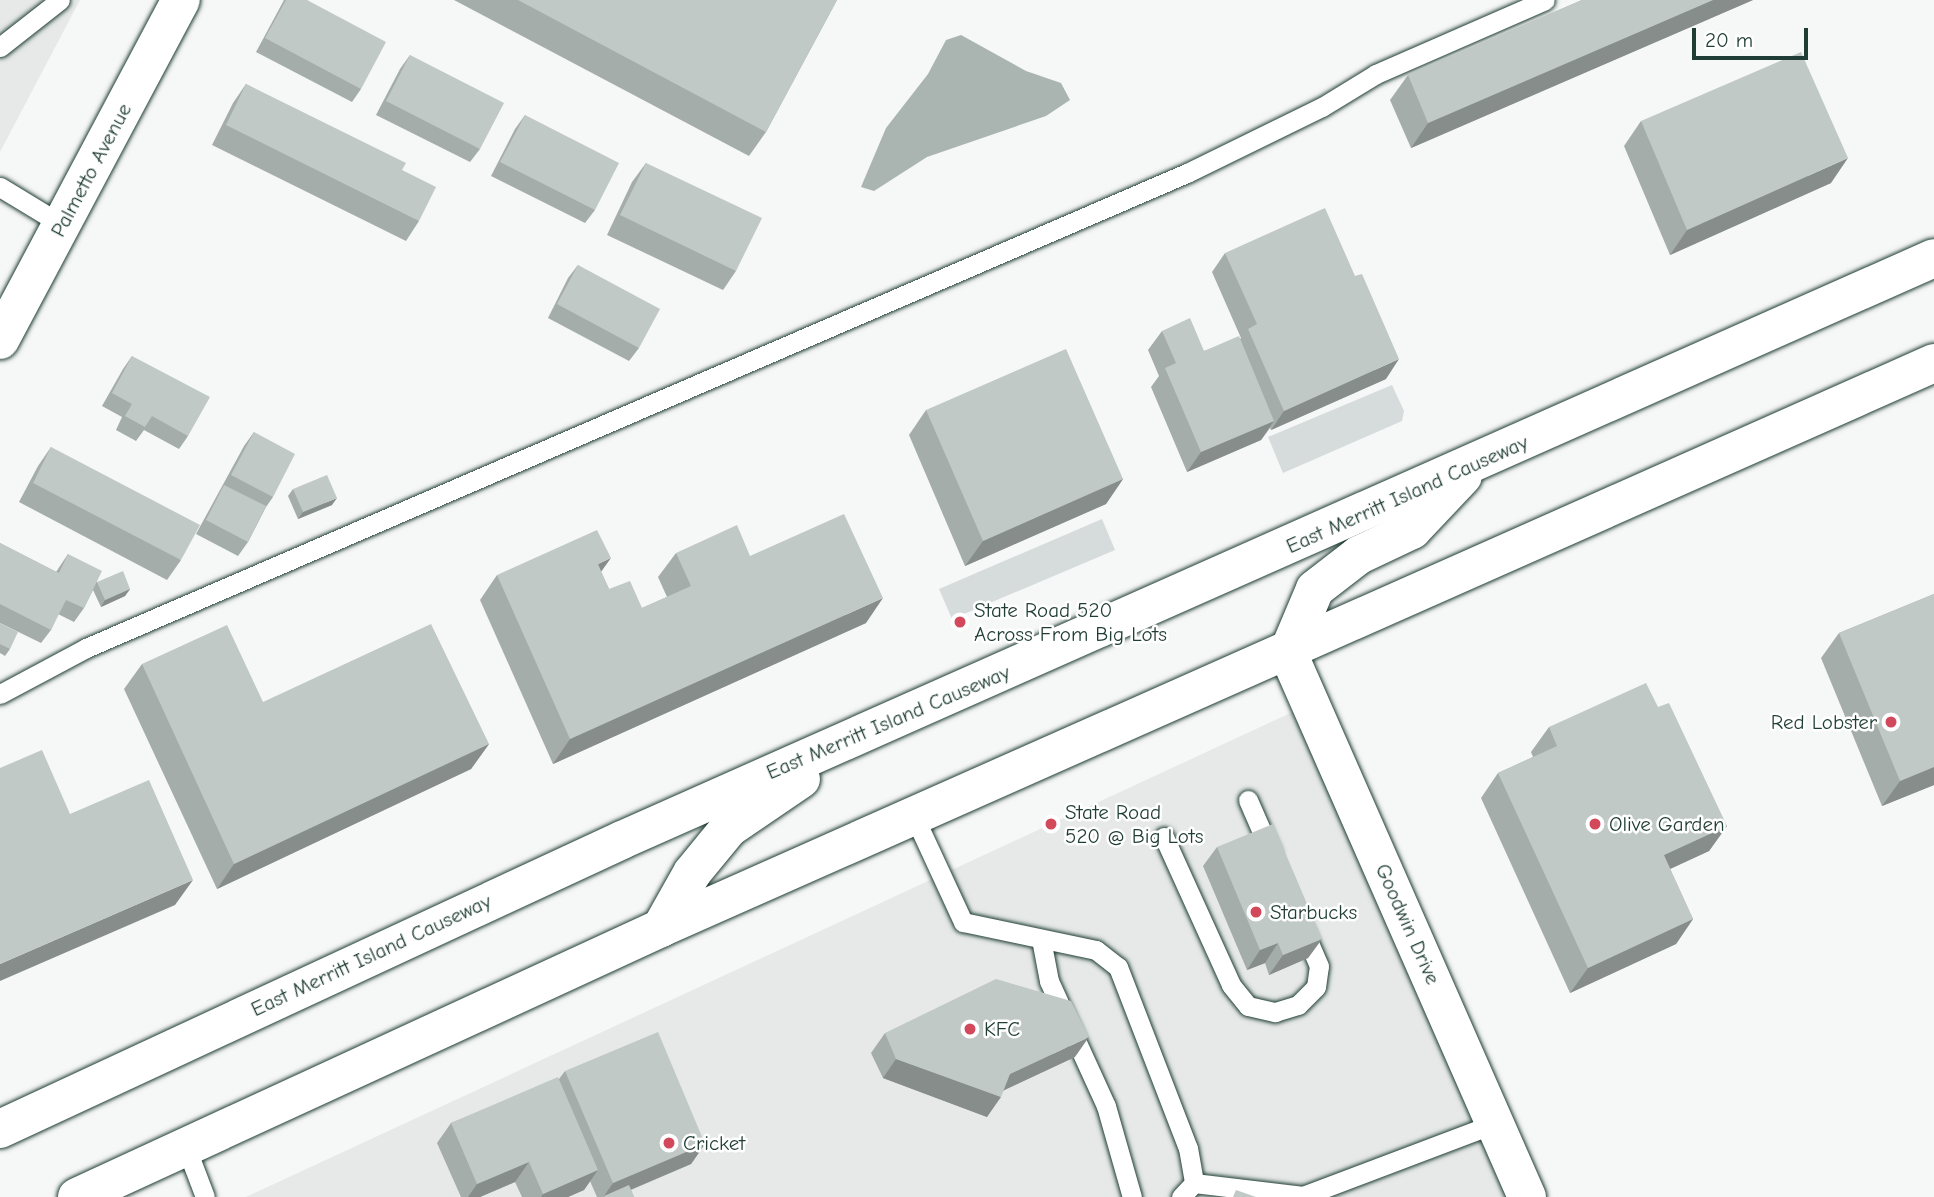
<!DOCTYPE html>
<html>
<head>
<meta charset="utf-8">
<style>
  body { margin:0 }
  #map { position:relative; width:1934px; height:1197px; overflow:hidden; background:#f6f7f7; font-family:"Comic Neue",sans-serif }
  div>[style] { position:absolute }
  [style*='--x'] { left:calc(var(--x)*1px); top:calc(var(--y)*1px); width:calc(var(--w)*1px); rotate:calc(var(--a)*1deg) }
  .built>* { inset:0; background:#e6e9e8 }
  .green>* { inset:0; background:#d6dcdb }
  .water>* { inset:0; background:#aab5b1 }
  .roads { filter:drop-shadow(0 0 2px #1f3d34) drop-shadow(0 0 2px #1f3d34) }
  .lane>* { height:19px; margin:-9.5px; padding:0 9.5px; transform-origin:9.5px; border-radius:9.5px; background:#fff }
  .street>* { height:38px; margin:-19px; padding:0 19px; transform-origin:19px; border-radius:19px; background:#fff }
  .primary>* { height:38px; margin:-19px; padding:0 19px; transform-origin:19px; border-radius:19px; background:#fff }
  .wall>* { inset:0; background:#a5adaa }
  .shaded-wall>* { inset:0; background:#868d8b }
  .building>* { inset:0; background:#c0c9c6 }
  .dots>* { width:19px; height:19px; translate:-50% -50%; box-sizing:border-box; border:4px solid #fff; border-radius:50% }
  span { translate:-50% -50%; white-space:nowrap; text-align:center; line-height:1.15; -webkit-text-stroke:5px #fff; paint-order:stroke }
  .street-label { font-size:21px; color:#1f3d34 }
  .poi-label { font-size:21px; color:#1f3d34 }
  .left { translate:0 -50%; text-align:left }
  .right { translate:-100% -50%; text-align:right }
  .scale { position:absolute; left:1692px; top:28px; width:116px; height:32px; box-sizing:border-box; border:4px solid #1f3d34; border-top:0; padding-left:9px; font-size:21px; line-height:24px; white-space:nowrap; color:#1f3d34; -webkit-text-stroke:5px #fff; paint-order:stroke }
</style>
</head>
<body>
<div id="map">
  <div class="built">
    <div style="clip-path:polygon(0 0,80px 0,0 152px)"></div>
    <div style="clip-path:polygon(1310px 704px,1522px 1197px,246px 1197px)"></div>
  </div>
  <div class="green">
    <div style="clip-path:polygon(1392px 385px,1404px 411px,1402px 421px,1283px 473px,1268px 437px)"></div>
    <div style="clip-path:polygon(1102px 519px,1115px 550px,952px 619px,939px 589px)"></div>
  </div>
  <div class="water">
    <div style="clip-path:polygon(961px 35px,1026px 71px,1061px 83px,1070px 100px,1046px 116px,927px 157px,874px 191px,861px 187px,886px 128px,928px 74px,946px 40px)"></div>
  </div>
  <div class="roads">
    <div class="lane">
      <div style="--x:0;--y:47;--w:76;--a:-38.1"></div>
      <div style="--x:0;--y:187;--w:71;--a:31.2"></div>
      <div style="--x:0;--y:694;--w:98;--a:-28.1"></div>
      <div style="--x:86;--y:648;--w:1199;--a:-23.34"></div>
      <div style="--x:1187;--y:173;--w:150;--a:-26.1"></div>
      <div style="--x:1322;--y:107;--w:63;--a:-31.4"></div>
      <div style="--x:1376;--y:74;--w:184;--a:-23.6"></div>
      <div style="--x:1248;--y:800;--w:58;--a:66.5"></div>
      <div style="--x:914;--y:816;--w:117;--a:65.2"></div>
      <div style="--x:963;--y:922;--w:136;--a:11.9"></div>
      <div style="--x:1096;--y:950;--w:28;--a:38"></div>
      <div style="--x:1118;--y:967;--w:194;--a:68.9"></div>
      <div style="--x:1188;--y:1148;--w:36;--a:80"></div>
      <div style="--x:1164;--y:837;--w:162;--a:65.6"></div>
      <div style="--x:1231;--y:985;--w:27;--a:51"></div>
      <div style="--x:1248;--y:1006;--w:28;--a:13"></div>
      <div style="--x:1275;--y:1012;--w:24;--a:-17"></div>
      <div style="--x:1298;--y:1005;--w:25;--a:-45"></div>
      <div style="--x:1316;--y:987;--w:21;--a:-82"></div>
      <div style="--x:1319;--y:966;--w:40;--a:-113.4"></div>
      <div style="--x:1041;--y:939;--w:43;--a:79.2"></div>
      <div style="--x:1049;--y:981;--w:137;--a:65.5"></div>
      <div style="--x:1106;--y:1106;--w:95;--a:74.1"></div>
      <div style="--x:186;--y:1147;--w:53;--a:69.2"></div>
      <div style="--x:1194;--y:1183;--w:110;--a:6.8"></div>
      <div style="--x:1303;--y:1196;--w:206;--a:-20.7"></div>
      <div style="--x:1181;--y:1197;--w:19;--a:-47"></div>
    </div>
    <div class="street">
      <div style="--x:0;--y:340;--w:385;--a:-62"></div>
      <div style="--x:1288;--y:653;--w:594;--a:66.28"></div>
    </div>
    <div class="primary">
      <div style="--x:1288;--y:653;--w:69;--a:-67.1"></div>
      <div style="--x:1315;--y:589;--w:56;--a:-37.7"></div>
      <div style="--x:1359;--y:555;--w:59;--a:-25.3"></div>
      <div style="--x:1412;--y:530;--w:74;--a:-46.6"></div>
      <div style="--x:661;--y:928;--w:63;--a:-60.6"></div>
      <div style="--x:692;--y:873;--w:58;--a:-50.6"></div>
      <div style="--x:729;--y:828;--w:87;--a:-34.2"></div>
      <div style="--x:0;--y:1129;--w:686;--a:-24.92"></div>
      <div style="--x:622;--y:840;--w:1435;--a:-23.92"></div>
      <div style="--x:77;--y:1197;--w:643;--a:-24.73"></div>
      <div style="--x:661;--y:928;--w:1393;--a:-23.93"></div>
    </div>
  </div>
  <div class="wall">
    <div style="clip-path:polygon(284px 0,307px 0,361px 89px,352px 102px,256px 52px)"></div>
    <div style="clip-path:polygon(454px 0,837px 0,766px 132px,749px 156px)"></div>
    <div style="clip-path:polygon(1582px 0,1753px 0,1411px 148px,1390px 100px,1408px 75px)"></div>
    <div style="clip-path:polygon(410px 55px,480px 149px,470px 162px,376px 115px,400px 69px)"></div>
    <div style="clip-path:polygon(246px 84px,402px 170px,419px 221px,406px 241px,212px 145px,233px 103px)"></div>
    <div style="clip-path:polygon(525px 115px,595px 210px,585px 223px,491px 176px,515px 129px)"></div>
    <div style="clip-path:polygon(1641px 121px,1831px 183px,1670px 255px,1624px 146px)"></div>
    <div style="clip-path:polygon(646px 163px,736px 271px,723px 290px,607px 235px,632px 182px)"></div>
    <div style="clip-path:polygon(1225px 253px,1386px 379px,1271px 430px,1270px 428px,1261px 440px,1187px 472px,1151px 387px,1159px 376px,1148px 350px,1162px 331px,1204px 351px,1240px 339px,1241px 338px,1212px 272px)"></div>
    <div style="clip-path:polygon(578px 265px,639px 348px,629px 361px,548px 318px,568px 278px)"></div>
    <div style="clip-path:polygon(132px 356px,188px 436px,179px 449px,144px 430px,136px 441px,116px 430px,122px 417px,102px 406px,123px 369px)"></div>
    <div style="clip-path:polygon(926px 410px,1123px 479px,1106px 504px,965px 566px,909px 435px)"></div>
    <div style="clip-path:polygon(254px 432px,273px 497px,266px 507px,248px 542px,238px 556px,196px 534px,244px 446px)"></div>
    <div style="clip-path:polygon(51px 447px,181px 560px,167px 580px,19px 502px,38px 466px)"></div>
    <div style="clip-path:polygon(293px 489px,332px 505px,298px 519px,288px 496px)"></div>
    <div style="clip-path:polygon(0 543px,56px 572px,68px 554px,97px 582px,130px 589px,125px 596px,101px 607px,93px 590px,84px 608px,74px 622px,58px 614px,51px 630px,41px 643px,0 623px)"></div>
    <div style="clip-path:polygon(676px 553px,866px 623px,553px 764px,480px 600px,497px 575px,601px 572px,609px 589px,642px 608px,667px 597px,658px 577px)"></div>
    <div style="clip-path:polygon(1934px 594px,1934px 785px,1882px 806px,1821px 658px,1839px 633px)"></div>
    <div style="clip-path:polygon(0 623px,10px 649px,5px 656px,0 653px)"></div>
    <div style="clip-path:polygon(142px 664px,263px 702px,489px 744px,471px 769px,217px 889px,124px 689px)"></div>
    <div style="clip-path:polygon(1658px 707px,1727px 826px,1709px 851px,1670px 869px,1693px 919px,1676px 944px,1570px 993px,1481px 798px,1498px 773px,1533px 757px,1531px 752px,1549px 727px)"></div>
    <div style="clip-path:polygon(1217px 847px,1322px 939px,1308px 958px,1269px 975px,1265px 963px,1247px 970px,1203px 866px)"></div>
    <div style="clip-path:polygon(885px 1033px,1075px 1057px,1004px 1090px,987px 1117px,883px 1078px,871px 1053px)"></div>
    <div style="clip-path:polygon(565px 1071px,705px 1144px,691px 1164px,631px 1190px,634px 1197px,597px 1197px,590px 1181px,584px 1190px,568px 1197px,522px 1197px,515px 1182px,480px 1197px,461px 1197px,437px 1143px,451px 1123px,559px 1079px)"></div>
  </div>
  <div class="shaded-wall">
    <div style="clip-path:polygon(1713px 0,1753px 0,1411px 148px,1428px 123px)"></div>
    <div style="clip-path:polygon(1848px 158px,1831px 183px,1670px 255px,1687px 230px)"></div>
    <div style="clip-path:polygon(1399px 359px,1386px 379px,1271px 430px,1284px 411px)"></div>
    <div style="clip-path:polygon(1274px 421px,1261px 440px,1187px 472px,1201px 452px)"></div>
    <div style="clip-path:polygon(1123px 479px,1106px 504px,965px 566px,983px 541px)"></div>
    <div style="clip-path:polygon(337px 498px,332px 505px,298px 519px,303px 512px)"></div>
    <div style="clip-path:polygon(611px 558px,593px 583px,598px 564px)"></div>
    <div style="clip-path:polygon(130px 589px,125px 596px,101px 607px,105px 600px)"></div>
    <div style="clip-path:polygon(883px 598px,866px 623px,553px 764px,570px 739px)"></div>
    <div style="clip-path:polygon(489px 744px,471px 769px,217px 889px,234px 864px)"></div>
    <div style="clip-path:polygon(1934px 767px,1934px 785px,1882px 806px,1900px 781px)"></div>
    <div style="clip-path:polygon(1727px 826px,1709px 851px,1646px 880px,1664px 855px)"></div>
    <div style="clip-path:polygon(193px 880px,175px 905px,0 981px,0 964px)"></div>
    <div style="clip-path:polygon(1693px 919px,1676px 944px,1570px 993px,1588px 968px)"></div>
    <div style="clip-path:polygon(1322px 939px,1308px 958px,1269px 975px,1283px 955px)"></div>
    <div style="clip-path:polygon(1278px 943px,1265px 963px,1247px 970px,1260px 950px)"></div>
    <div style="clip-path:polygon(1089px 1037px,1075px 1057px,996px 1094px,1010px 1074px)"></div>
    <div style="clip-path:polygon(896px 1059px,1001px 1097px,987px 1117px,883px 1078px)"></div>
    <div style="clip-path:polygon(705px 1144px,691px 1164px,613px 1197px,604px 1196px,613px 1183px)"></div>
    <div style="clip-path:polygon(529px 1162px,515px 1182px,480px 1197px,468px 1197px,477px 1184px)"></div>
    <div style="clip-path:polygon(598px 1170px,584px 1190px,568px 1197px,541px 1197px,543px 1194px)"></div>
  </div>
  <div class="building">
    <div style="clip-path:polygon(286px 0,307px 0,386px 42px,361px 89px,265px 38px)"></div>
    <div style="clip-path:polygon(518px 0,837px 0,766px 132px)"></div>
    <div style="clip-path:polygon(1582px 0,1713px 0,1428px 123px,1408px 75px)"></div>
    <div style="clip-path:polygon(1801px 52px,1848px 158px,1687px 230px,1641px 121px)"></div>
    <div style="clip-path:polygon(410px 55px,504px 103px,480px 149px,386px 101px)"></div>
    <div style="clip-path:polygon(246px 84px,406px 163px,402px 170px,436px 187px,419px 221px,226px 125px)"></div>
    <div style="clip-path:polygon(525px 115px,619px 163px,595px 210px,500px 162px)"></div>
    <div style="clip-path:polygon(646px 163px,762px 218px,736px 271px,620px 215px)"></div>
    <div style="clip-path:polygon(1325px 208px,1355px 276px,1362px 274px,1399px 359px,1284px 411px,1248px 329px,1257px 324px,1225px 253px)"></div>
    <div style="clip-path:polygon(578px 265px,660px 309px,639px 348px,557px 304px)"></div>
    <div style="clip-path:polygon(1190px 318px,1204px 351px,1239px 336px,1274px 421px,1201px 452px,1165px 368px,1176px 363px,1162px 331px)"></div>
    <div style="clip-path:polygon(1066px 349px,1123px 479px,983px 541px,926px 410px)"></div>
    <div style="clip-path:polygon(132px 356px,210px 397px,188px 436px,152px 416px,145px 427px,125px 416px,132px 404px,112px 393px)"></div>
    <div style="clip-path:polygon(254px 432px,295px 454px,273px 497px,231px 475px)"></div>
    <div style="clip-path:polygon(51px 447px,200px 525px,181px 560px,33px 483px)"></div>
    <div style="clip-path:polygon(327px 475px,337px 498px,303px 512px,293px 489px)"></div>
    <div style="clip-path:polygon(224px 485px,266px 506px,248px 542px,206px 520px)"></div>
    <div style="clip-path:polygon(844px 514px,883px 598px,570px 739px,497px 575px,597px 530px,611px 558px,598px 564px,609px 589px,630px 581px,642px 608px,691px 586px,676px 553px,737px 525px,750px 556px)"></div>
    <div style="clip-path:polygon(0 543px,59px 573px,68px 554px,102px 571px,84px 608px,66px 600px,51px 630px,0 604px)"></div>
    <div style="clip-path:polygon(123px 571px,130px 589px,105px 600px,97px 582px)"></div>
    <div style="clip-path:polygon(1934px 594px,1934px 767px,1900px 781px,1839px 633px)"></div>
    <div style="clip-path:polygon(0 623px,18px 632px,10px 649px,0 644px)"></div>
    <div style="clip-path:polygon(431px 624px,489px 744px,234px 864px,142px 664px,227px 625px,263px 702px)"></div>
    <div style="clip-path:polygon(1646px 683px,1658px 707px,1669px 703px,1727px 826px,1664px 855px,1693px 919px,1588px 968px,1498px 773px,1557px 746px,1549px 727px)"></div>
    <div style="clip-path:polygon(42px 750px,70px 814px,149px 780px,193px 880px,0 964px,0 768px)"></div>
    <div style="clip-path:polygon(1273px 824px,1322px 939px,1283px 955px,1278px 943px,1260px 950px,1217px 847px)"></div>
    <div style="clip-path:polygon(996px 979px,1071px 1001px,1089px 1037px,1010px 1074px,1001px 1097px,896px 1059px,885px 1033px)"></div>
    <div style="clip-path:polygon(658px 1032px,705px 1144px,613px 1183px,565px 1071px)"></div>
    <div style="clip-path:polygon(558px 1077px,598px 1170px,543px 1194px,529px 1162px,477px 1184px,451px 1123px)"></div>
    <div style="clip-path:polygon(629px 1185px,634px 1197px,605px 1197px,604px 1196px)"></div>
    <div style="clip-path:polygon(1236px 1190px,1256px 1197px,1233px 1197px)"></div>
  </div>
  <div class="dots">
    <div style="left:960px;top:622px;background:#d1495b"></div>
    <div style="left:1891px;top:722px;background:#d1495b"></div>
    <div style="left:1051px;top:824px;background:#d1495b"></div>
    <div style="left:1595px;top:824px;background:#d1495b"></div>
    <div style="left:1256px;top:912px;background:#d1495b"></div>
    <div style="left:970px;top:1029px;background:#d1495b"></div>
    <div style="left:669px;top:1143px;background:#d1495b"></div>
  </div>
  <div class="street-label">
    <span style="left:91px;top:170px;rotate:-62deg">Palmetto Avenue</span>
    <span style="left:1407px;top:494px;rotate:-24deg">East Merritt Island Causeway</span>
    <span style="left:888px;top:722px;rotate:-23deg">East Merritt Island Causeway</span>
    <span style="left:1408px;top:924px;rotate:66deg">Goodwin Drive</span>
    <span style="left:371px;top:955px;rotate:-25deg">East Merritt Island Causeway</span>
  </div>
  <div class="poi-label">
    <span class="left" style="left:974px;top:622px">State Road 520<br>Across From Big Lots</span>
    <span class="right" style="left:1877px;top:722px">Red Lobster</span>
    <span class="left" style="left:1065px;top:824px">State Road<br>520 @ Big Lots</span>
    <span class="left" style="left:1609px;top:824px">Olive Garden</span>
    <span class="left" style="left:1270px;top:912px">Starbucks</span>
    <span class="left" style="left:984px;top:1029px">KFC</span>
    <span class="left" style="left:683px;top:1143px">Cricket</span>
  </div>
  <div class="scale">20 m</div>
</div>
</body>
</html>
